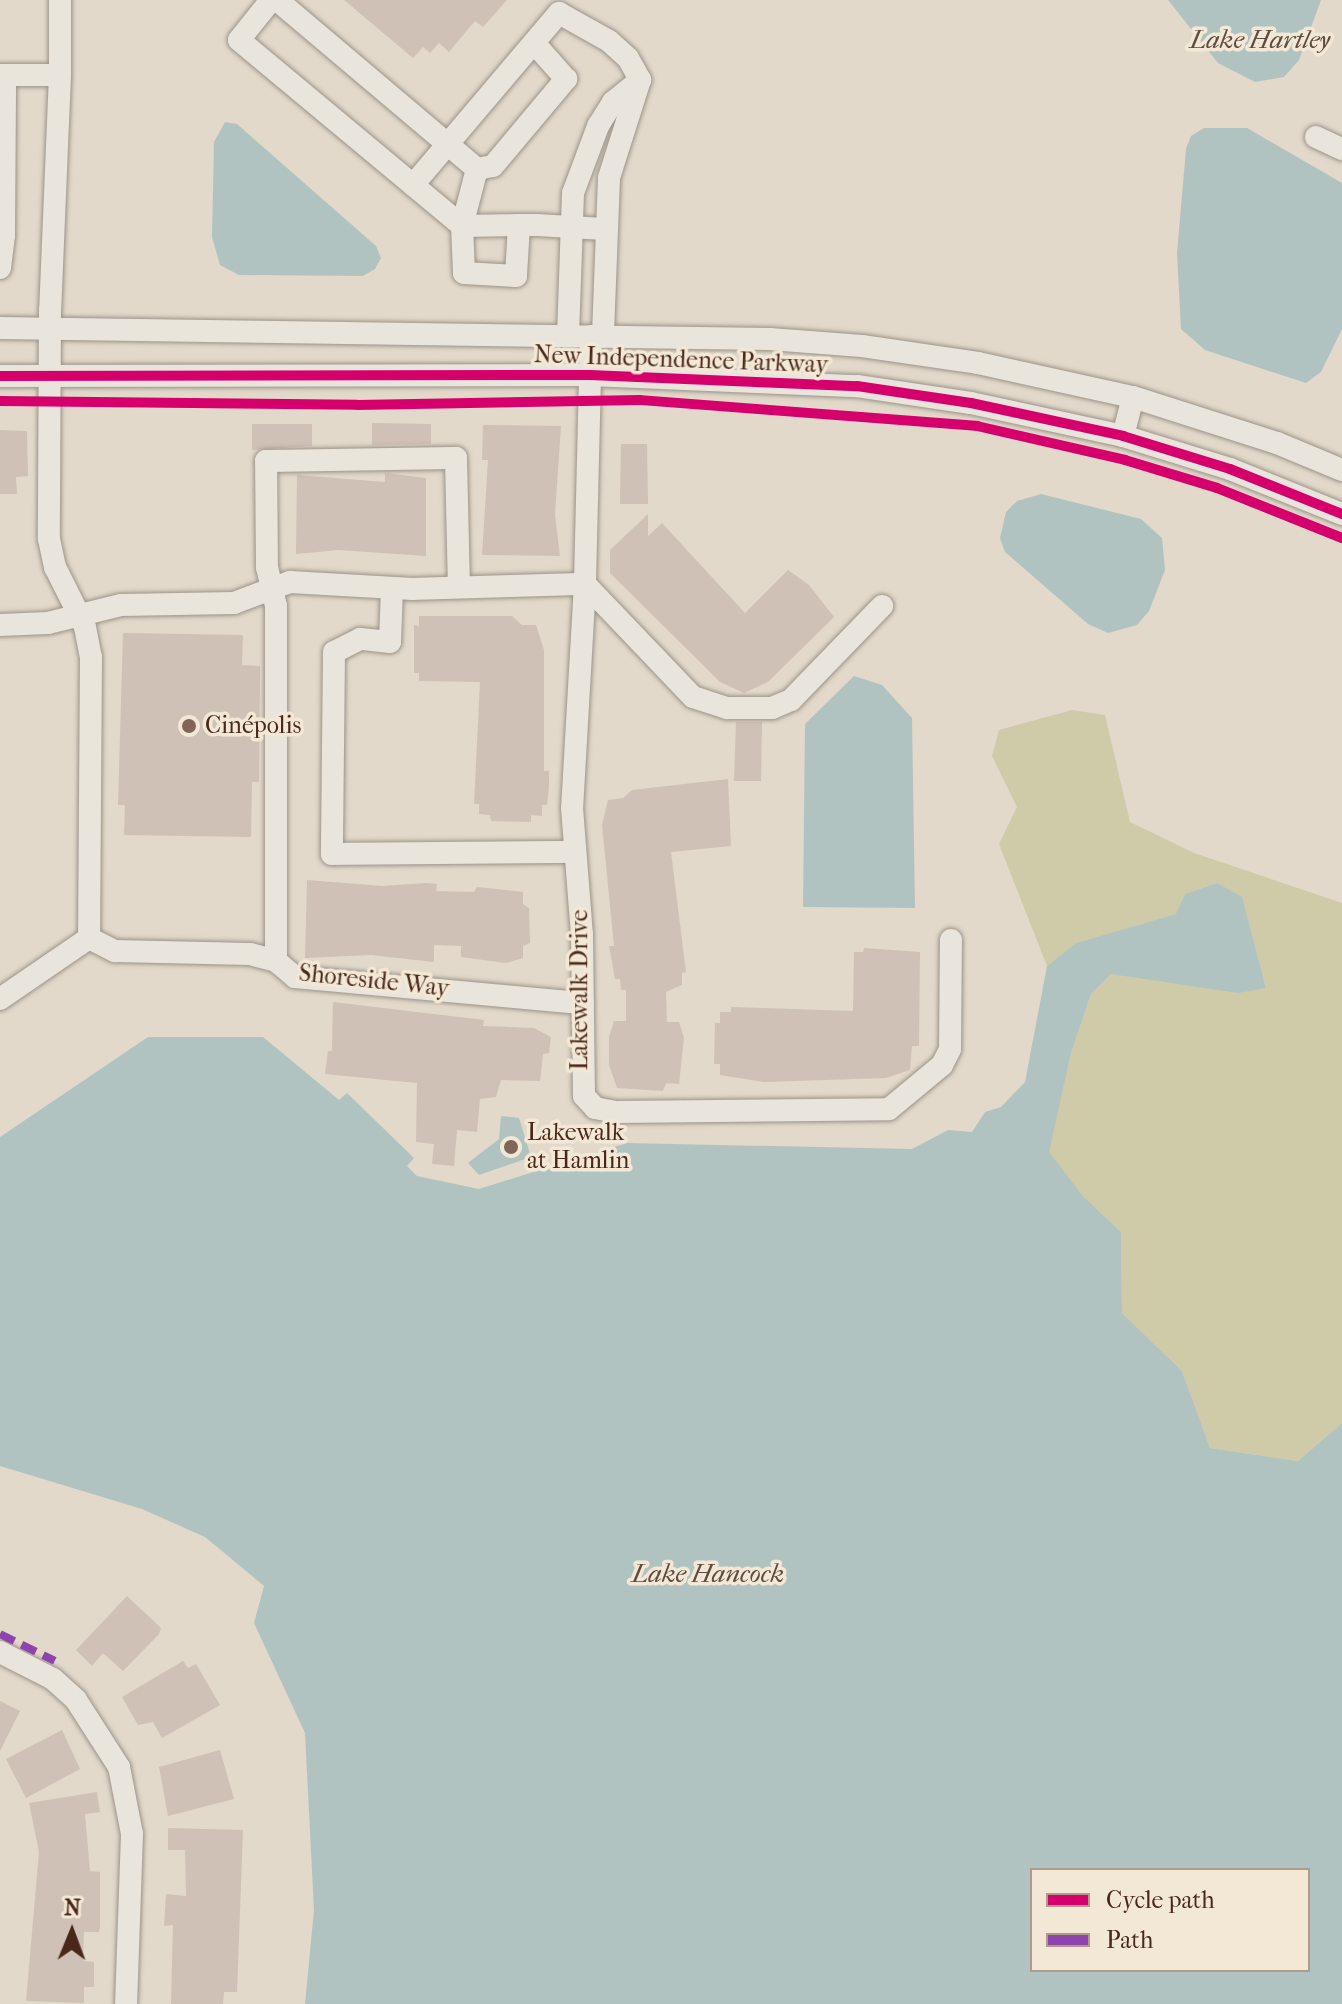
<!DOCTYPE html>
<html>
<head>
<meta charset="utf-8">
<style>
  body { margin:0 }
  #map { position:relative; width:1342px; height:2004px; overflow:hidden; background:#e2d9ca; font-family:"IM FELL French Canon",serif }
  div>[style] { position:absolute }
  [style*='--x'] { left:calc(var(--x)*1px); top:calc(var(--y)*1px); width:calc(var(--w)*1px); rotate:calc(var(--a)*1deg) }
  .green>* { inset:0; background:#cfcaa8 }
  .water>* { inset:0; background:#b1c3c0 }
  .building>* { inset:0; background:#cfc1b5 }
  .roads { filter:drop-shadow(0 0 2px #9c9389) drop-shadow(0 0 2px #9c9389) }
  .minor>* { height:22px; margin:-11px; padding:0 11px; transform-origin:11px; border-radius:11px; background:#e9e4dc }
  .quiet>* { height:8px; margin-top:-4px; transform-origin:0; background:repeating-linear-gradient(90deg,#8e44ad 0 16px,transparent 0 24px) }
  .cycleway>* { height:10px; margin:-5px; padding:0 5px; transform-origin:5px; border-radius:5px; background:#d6006c }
  .dots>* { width:22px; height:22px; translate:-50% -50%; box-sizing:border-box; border:4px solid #f3e8d6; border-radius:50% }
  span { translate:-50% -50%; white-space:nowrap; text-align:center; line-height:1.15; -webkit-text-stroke:7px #f3e8d6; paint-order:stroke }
  .street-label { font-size:24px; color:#49281a }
  .poi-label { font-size:24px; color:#49281a }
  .left { translate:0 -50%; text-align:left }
  .water-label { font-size:26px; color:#5e4c42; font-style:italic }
  .legend { position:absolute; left:1030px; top:1868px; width:280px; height:104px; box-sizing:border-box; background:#f3e8d6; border:2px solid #af9b8b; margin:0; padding:10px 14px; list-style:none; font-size:24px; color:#49281a }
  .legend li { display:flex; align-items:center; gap:16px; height:40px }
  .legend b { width:40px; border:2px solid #af9b8b }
  .north { position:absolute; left:32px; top:1892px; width:80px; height:80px; -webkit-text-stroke:6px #f3e8d6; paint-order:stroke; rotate:1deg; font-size:22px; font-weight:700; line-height:32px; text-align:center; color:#49281a }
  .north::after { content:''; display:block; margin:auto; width:28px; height:36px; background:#49281a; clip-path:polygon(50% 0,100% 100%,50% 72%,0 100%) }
</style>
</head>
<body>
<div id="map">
  <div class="green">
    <div style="clip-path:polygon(1072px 710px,1105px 715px,1130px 822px,1194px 853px,1342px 903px,1342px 1423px,1298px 1461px,1210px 1448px,1182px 1371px,1122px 1313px,1121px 1232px,1083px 1196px,1048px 1152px,1071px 1053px,1091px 994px,1111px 974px,1266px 988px,1242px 899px,1217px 883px,1185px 894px,1177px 914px,1076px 943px,1047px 966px,999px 844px,1017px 807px,992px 756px,999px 730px)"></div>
  </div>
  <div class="water">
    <div style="clip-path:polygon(1168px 0,1321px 0,1299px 60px,1284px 77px,1255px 82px,1218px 63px)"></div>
    <div style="clip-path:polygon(225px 122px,237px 124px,376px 246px,381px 258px,375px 269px,363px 276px,239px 275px,220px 265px,212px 237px,214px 142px)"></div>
    <div style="clip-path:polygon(1204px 128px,1247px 128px,1342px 183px,1342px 329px,1321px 372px,1306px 383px,1205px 350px,1181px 329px,1177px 253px,1186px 149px,1191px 136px)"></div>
    <div style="clip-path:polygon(1041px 494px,1141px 519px,1162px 538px,1165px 570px,1149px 611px,1137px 625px,1108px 633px,1088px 624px,1005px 552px,1000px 538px,1006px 512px,1017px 501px)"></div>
    <div style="clip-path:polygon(854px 676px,882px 685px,912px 718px,915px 908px,803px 907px,805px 724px)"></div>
    <div style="clip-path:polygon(evenodd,1217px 883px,1242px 897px,1266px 988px,1238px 993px,1111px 974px,1091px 994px,1071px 1053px,1049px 1152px,1083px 1196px,1121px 1232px,1122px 1313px,1182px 1371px,1210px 1448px,1298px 1461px,1342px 1423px,1342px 2004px,305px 2004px,314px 1910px,305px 1733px,254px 1623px,264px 1586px,205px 1537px,142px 1509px,0 1466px,0 1137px,148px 1037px,263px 1037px,339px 1100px,347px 1093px,414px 1158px,407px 1166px,417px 1176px,479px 1189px,627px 1143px,912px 1149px,948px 1130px,972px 1132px,985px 1112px,1001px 1107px,1025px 1082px,1047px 966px,1076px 943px,1176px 914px,1185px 894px,1217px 883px,1032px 1870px,1308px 1870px,1308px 1970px,1032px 1970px,1032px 1870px)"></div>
    <div style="clip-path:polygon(501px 1116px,519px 1118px,531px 1157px,479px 1175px,468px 1163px,499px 1139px)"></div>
  </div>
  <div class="building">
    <div style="clip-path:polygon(344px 0,507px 0,483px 27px,475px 21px,449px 52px,439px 43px,430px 53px,423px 47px,413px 58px)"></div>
    <div style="clip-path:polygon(372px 423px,431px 424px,431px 444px,372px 445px)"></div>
    <div style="clip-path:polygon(252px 424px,312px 424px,312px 446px,252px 450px)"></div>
    <div style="clip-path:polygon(483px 425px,561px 426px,555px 515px,560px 556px,482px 555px,488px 460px,482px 460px)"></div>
    <div style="clip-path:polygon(0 430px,27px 431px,28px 476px,16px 477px,17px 494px,0 494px)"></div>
    <div style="clip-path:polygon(621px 444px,647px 444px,648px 504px,620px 504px)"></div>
    <div style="clip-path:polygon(385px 473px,426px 478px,426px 556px,338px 550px,296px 554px,297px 475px,385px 482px)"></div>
    <div style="clip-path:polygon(648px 514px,648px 536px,662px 523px,745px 613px,788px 570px,809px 585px,834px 617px,768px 682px,744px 693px,720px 682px,610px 573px,610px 550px)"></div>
    <div style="clip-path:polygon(419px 616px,512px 616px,522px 625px,536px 625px,544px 650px,544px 771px,549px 771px,549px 787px,547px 805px,542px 805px,542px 816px,531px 815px,531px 822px,491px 821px,490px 815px,479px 814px,479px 804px,474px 804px,480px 682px,419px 681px,419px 673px,414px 673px,414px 625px,419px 626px)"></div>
    <div style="clip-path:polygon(123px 633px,243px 635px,242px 665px,260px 666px,259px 782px,252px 782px,251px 837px,124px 835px,125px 805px,118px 805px)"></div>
    <div style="clip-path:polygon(736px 722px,762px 722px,761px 781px,734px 781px)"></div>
    <div style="clip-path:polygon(728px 779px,731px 846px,671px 852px,686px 972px,682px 973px,682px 985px,666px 992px,667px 1022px,679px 1022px,684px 1038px,679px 1084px,666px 1083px,663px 1091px,617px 1088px,609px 1065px,609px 1037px,614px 1021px,626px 1021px,626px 990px,621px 990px,620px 979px,615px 979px,609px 946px,614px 946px,602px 825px,608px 800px,623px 798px,632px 790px)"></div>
    <div style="clip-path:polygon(307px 880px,382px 886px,426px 883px,437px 884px,436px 891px,474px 892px,477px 887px,523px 892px,523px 904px,529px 908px,530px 943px,523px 946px,523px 958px,506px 963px,461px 957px,461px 946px,434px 945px,434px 962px,371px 955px,305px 958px)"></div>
    <div style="clip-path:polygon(864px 948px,920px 952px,919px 1046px,912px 1046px,910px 1070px,886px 1078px,764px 1082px,720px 1075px,720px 1064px,714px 1064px,715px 1023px,720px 1023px,720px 1012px,731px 1012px,731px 1007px,853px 1011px,854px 952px,863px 952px)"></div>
    <div style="clip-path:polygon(333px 1002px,484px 1020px,483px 1026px,534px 1028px,551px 1037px,549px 1053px,543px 1054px,540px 1081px,501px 1080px,496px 1097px,480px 1099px,477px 1132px,457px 1130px,454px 1166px,432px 1164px,434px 1144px,416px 1142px,417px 1083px,325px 1074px,328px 1051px,332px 1051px)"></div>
    <div style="clip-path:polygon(127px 1596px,161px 1628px,159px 1634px,123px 1671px,103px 1653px,92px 1666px,76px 1650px)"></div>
    <div style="clip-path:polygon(183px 1661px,188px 1668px,196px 1664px,220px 1705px,162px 1738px,153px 1722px,138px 1725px,122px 1697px)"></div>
    <div style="clip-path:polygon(0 1701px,20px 1711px,0 1751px)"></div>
    <div style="clip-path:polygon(62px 1730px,80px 1769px,26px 1798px,6px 1759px)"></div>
    <div style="clip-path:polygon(220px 1750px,234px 1799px,168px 1816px,159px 1767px)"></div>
    <div style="clip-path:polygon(97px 1792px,100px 1812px,85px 1814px,90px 1871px,100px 1872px,100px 1927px,99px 1932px,84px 1932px,83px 1961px,94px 1962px,94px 1987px,84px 1987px,84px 2003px,26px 2001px,39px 1852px,29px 1803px)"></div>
    <div style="clip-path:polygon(168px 1828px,243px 1830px,237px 1992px,224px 1992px,223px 2004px,171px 2004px,173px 1925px,164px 1926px,166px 1894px,186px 1896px,185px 1850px,168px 1850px)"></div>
  </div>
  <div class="roads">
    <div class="minor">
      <div style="--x:271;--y:0;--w:51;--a:128.7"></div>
      <div style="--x:239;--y:40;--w:290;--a:39.8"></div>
      <div style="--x:462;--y:226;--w:59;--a:-75.3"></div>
      <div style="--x:277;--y:0;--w:262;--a:40.2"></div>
      <div style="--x:477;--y:169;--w:16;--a:-11"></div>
      <div style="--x:493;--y:166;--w:114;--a:-50"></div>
      <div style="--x:566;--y:79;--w:48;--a:-131.6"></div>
      <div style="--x:0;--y:75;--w:60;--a:0"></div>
      <div style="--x:60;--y:75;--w:235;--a:92.4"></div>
      <div style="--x:50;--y:310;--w:229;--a:90.3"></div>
      <div style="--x:49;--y:539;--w:29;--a:78"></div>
      <div style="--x:55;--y:567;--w:67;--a:63.4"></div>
      <div style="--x:85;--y:627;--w:31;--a:79"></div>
      <div style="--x:91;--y:657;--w:281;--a:90.4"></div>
      <div style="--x:60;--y:75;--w:75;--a:-90"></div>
      <div style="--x:1316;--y:137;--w:29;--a:25"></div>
      <div style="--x:413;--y:185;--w:226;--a:-49.7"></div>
      <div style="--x:559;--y:13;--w:57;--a:29.2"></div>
      <div style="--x:609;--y:41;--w:25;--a:42"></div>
      <div style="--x:628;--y:58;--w:25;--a:61"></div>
      <div style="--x:519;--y:225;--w:51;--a:93.4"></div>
      <div style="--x:516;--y:276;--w:52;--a:-176.7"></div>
      <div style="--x:464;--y:273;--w:47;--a:-92.4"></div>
      <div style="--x:462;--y:226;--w:57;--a:-1"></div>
      <div style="--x:519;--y:225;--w:18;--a:0"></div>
      <div style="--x:537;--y:225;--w:67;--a:3.4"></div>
      <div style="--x:0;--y:235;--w:4;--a:0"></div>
      <div style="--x:4;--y:235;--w:160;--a:-89.6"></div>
      <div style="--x:0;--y:268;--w:33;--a:-83"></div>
      <div style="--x:0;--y:328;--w:770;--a:0.82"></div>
      <div style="--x:770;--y:339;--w:92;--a:4.4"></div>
      <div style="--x:862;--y:346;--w:117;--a:8.3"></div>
      <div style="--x:978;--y:363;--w:159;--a:12.4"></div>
      <div style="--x:1133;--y:397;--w:151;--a:17.7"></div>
      <div style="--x:1277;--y:443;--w:70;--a:22.6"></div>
      <div style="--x:568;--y:336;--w:143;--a:-88"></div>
      <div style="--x:573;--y:193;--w:72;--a:-69.5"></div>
      <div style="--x:598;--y:126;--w:28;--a:-58"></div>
      <div style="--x:613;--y:102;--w:35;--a:-39"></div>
      <div style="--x:640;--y:80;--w:103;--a:107.6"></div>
      <div style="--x:609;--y:178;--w:159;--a:92.2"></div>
      <div style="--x:591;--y:336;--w:248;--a:91.4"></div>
      <div style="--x:585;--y:584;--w:224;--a:93.3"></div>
      <div style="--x:572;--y:808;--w:126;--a:85.5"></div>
      <div style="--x:582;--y:934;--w:162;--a:89.3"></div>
      <div style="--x:584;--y:1096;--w:16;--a:47"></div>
      <div style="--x:595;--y:1108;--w:21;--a:11"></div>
      <div style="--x:616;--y:1112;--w:273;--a:-0.6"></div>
      <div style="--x:889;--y:1109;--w:69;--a:-39.7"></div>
      <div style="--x:942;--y:1065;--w:18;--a:-63"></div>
      <div style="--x:950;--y:1049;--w:109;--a:-89.5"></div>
      <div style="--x:0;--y:376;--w:590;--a:-0.1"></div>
      <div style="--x:590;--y:375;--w:267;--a:2.4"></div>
      <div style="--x:857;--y:386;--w:115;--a:8.5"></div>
      <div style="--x:971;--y:403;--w:156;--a:12.2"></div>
      <div style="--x:1123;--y:436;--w:112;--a:17.1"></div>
      <div style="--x:1230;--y:469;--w:121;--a:21.9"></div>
      <div style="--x:1123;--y:436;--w:40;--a:-75.6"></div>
      <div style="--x:392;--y:588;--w:54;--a:92.1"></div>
      <div style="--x:390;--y:642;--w:30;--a:-174"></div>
      <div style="--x:360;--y:639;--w:29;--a:153"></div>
      <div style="--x:334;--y:652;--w:202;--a:90.6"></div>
      <div style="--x:332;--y:854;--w:243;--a:-0.5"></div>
      <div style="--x:0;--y:625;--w:48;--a:-2.4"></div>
      <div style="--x:48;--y:623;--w:75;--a:-13.9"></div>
      <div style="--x:121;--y:605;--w:113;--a:-1"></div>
      <div style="--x:234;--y:603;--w:60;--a:-20.6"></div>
      <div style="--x:290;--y:582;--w:123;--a:3.3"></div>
      <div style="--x:413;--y:589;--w:172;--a:-1.7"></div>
      <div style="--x:585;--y:584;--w:156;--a:46.3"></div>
      <div style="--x:693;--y:697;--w:36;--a:18"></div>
      <div style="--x:727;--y:708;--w:45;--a:0"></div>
      <div style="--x:772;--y:708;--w:21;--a:-23"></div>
      <div style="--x:791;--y:700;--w:131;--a:-45.9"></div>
      <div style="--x:89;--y:938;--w:29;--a:27"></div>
      <div style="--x:115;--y:951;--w:135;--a:1.3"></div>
      <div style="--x:250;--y:954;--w:27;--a:15"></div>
      <div style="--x:276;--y:961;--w:25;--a:40"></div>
      <div style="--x:295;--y:977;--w:289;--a:5.2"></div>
      <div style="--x:276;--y:961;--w:355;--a:-90"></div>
      <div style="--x:276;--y:606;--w:39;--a:-103"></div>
      <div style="--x:267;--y:568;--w:107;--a:-90.5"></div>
      <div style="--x:266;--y:461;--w:190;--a:-0.9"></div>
      <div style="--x:456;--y:458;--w:129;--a:88.7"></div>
      <div style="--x:0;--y:999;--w:108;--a:-34.4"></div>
      <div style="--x:0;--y:1652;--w:59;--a:27"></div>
      <div style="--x:53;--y:1679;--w:31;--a:42"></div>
      <div style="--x:76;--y:1700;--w:80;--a:57.3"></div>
      <div style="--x:119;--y:1767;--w:68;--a:79"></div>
      <div style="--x:132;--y:1834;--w:170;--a:92"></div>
    </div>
  </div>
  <div class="quiet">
    <div style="--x:0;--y:1634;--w:61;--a:26.1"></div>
  </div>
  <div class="cycleway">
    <div style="--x:0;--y:376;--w:590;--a:-0.1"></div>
    <div style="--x:590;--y:375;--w:267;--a:2.4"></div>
    <div style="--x:857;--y:386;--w:115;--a:8.5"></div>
    <div style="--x:971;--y:403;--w:156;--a:12.2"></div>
    <div style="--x:1123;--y:436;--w:112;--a:17.1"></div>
    <div style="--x:1230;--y:469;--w:121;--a:21.9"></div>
    <div style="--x:0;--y:401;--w:357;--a:0.6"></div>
    <div style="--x:357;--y:405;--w:283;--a:-1"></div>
    <div style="--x:640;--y:400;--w:338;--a:4.4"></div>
    <div style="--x:977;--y:426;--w:152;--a:12.9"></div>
    <div style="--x:1125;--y:460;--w:96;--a:16.9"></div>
    <div style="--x:1217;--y:488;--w:135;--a:21.8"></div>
  </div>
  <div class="dots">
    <div style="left:189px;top:726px;background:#7f6658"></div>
    <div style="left:511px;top:1147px;background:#7f6658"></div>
  </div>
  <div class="street-label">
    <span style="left:681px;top:360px;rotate:2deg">New Independence Parkway</span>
    <span style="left:374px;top:981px;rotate:6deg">Shoreside Way</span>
    <span style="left:580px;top:990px;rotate:-90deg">Lakewalk Drive</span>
  </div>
  <div class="poi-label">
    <span class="left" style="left:205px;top:726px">Cinépolis</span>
    <span class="left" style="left:527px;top:1147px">Lakewalk<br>at Hamlin</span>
  </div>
  <div class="water-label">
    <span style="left:1260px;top:40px">Lake Hartley</span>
    <span style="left:708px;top:1574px">Lake Hancock</span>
  </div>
  <ul class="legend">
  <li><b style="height:10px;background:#d6006c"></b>Cycle path</li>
  <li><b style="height:10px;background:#8e44ad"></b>Path</li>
  </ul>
  <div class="north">N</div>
</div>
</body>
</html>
